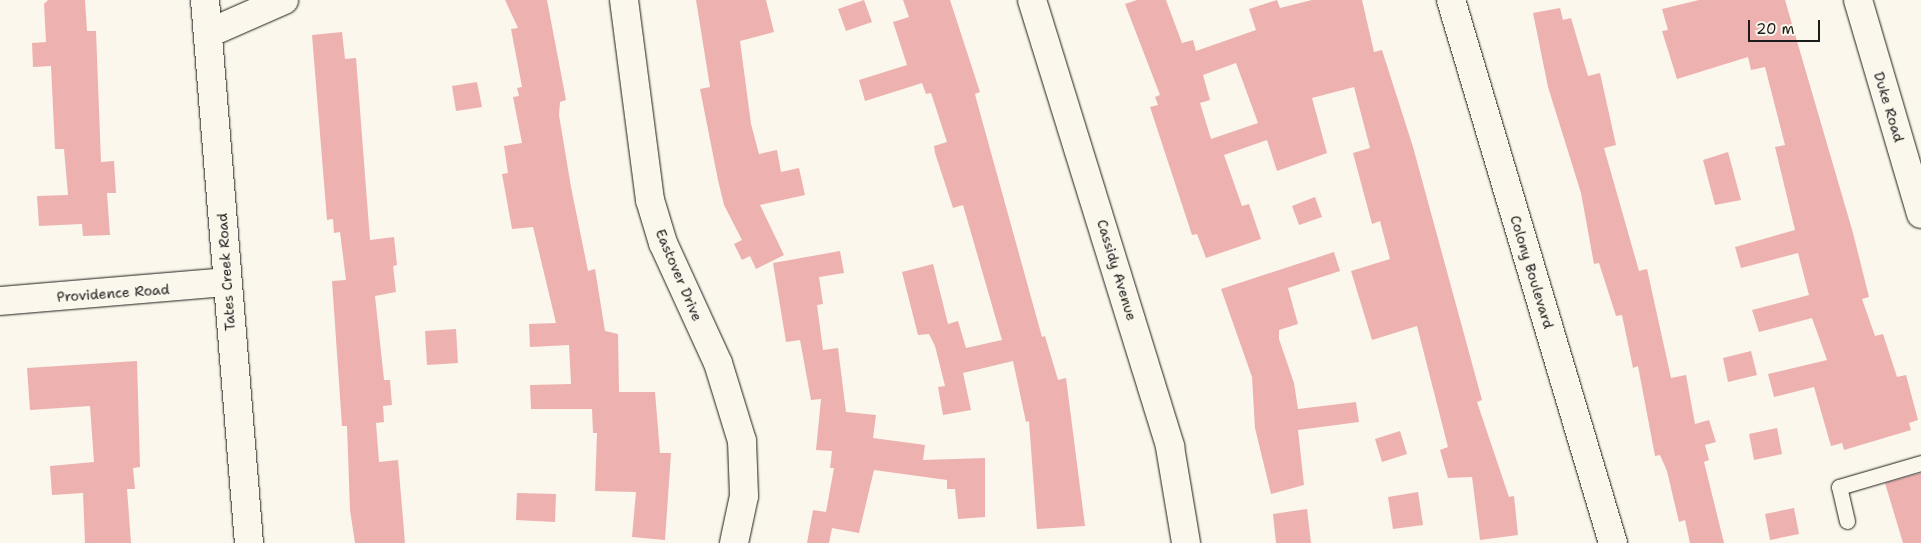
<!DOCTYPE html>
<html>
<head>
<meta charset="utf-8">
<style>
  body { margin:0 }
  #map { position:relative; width:1921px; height:543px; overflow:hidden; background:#fbf7ec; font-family:"Shantell Sans",sans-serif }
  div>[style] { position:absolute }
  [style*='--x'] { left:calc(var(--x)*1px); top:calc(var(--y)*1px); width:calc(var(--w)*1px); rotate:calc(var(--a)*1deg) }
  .building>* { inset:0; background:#edb1b0 }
  .roads { filter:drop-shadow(0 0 1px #1c1c1c) drop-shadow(0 0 1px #1c1c1c) }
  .lane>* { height:15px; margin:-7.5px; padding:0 7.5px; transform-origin:7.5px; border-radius:7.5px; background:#fbf7ec }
  .street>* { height:28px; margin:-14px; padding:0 14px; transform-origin:14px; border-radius:14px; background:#fbf7ec }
  .primary>* { height:28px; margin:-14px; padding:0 14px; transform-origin:14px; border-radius:14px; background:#fbf7ec }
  span { translate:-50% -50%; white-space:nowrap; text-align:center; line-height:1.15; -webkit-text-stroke:4px #fbf7ec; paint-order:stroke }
  .street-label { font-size:14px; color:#1c1c1c }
  .scale { position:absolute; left:1748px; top:20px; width:72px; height:22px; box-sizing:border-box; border:2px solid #1c1c1c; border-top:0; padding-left:6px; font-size:15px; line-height:18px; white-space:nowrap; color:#1c1c1c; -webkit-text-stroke:4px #fbf7ec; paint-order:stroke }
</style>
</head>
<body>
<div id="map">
  <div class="building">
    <div style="clip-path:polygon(48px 0,85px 0,87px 31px,96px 31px,101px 162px,114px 161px,116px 193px,107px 193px,110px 235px,83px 236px,82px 224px,39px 226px,37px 196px,68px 195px,64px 149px,55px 149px,51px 66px,33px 67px,32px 43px,46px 42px,44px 4px)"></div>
    <div style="clip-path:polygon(505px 0,547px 0,566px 100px,560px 102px,559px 115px,571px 187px,588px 271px,595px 269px,605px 331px,618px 334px,619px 392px,655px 392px,660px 453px,671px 453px,665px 540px,632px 537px,636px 492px,595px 491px,597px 433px,593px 433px,592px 409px,531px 409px,530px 385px,571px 384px,569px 345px,530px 347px,529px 324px,556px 323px,533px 227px,512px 229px,502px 174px,508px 173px,504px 146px,522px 143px,513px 97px,519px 96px,517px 88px,522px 87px,511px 29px,518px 28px)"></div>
    <div style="clip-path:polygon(696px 0,766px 0,774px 32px,740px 41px,751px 124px,759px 154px,777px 150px,781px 172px,799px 168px,805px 195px,760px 205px,784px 255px,756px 269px,750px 256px,742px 260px,734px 244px,742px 240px,724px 205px,718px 180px,700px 89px,710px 87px)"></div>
    <div style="clip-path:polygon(864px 0,872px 22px,846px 31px,838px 9px)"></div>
    <div style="clip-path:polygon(903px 0,950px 0,980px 92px,975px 94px,977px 102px,1042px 337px,1045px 336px,1058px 380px,1066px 378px,1085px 526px,1037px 529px,1029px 421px,1026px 422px,1013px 361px,963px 373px,971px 410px,943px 415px,938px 387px,945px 386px,935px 346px,929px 334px,918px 335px,902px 272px,933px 264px,948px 324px,958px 321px,966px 348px,1002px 340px,963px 205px,953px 208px,935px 153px,934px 146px,947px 142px,931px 93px,926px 94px,922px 83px,865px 101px,859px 80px,907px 65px,893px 22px,909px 17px)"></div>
    <div style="clip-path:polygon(evenodd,1137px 0,1166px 0,1182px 43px,1193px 40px,1196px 51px,1256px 30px,1249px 9px,1277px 0,1280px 8px,1312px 0,1362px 0,1374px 52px,1382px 50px,1413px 147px,1482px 400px,1477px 402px,1509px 497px,1514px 496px,1518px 535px,1480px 540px,1472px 477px,1448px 478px,1440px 450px,1448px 447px,1417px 326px,1372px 340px,1351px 271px,1390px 259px,1380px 221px,1372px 224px,1353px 153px,1370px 148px,1354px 87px,1312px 98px,1327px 153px,1277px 171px,1267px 140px,1224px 155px,1242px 206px,1249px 204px,1261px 239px,1206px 258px,1197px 234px,1192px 235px,1150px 107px,1158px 105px,1155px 97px,1160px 95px,1125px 4px,1137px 0,1236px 63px,1258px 123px,1211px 139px,1200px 103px,1210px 100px,1203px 75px,1236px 63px)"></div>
    <div style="clip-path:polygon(1699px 0,1785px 0,1853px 233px,1869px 297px,1862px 299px,1875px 336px,1883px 334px,1897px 377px,1906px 375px,1918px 420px,1909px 423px,1911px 430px,1844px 450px,1842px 443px,1831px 446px,1814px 387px,1774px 397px,1768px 374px,1827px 360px,1812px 318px,1759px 332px,1752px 310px,1809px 295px,1798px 253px,1741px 268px,1735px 247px,1795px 230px,1775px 147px,1785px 145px,1765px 67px,1751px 70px,1748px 57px,1677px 79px,1662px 31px,1668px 30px,1662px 9px)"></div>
    <div style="clip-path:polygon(1560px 8px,1563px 20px,1571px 18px,1588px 76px,1600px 73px,1616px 145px,1604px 148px,1639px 271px,1647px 269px,1671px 378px,1686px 375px,1695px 424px,1709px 420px,1716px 442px,1705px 445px,1709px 460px,1704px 462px,1724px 543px,1690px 543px,1685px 520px,1679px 522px,1667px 471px,1660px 455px,1655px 456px,1638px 366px,1633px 368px,1622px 315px,1616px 316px,1599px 263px,1594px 264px,1581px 193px,1548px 87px,1533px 13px)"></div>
    <div style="clip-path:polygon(342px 32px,345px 59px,356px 58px,370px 240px,394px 237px,397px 265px,393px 266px,396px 292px,375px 296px,384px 380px,390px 380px,392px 405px,383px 406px,384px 422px,376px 423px,379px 462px,398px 460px,405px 543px,355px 543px,350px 510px,347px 426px,342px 426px,332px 281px,346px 280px,340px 232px,334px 233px,333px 219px,327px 220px,312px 35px)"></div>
    <div style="clip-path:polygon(477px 82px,482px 107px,456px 111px,452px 86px)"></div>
    <div style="clip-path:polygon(1728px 152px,1741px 200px,1715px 205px,1703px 160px)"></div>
    <div style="clip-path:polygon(1315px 197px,1322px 217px,1299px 225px,1292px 206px)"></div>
    <div style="clip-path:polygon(840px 251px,844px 273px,819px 277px,823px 304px,817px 305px,823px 350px,838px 348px,846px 412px,876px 415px,873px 438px,925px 445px,923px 460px,985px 458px,985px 517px,958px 519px,955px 489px,947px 489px,947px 480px,874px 470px,859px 533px,832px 528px,829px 543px,807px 543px,813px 510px,826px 512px,834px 468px,830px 468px,832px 451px,816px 450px,821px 399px,811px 400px,800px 340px,786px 342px,773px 263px)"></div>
    <div style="clip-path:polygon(1334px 252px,1340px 271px,1288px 288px,1298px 324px,1279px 330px,1279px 339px,1294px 383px,1298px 409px,1356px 402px,1359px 422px,1298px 430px,1304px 485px,1271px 494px,1255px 428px,1252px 377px,1221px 289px)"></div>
    <div style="clip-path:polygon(456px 329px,458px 363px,427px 365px,425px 331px)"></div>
    <div style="clip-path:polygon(1751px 351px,1757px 375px,1728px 382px,1723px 358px)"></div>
    <div style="clip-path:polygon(137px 361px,140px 467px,133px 468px,135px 489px,127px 489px,131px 543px,85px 543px,83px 493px,52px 495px,50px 466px,94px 462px,90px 406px,30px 410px,27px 368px)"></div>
    <div style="clip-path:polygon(1777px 428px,1782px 454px,1754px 460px,1749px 434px)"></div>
    <div style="clip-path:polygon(1400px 431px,1407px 454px,1382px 462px,1375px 439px)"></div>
    <div style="clip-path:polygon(1921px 473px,1921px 543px,1903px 543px,1885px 483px)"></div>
    <div style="clip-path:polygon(1418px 492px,1423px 525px,1393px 529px,1388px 497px)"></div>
    <div style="clip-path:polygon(517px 493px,556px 494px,555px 522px,516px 520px)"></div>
    <div style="clip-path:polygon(1794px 508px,1799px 534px,1770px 540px,1765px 514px)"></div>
    <div style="clip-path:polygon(1307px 509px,1311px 543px,1276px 543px,1273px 514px)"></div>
  </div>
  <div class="roads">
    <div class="lane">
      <div style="--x:1847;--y:521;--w:35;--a:-103"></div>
      <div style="--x:1839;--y:487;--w:85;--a:-16.3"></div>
    </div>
    <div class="street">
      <div style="--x:624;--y:0;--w:202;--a:82.6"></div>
      <div style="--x:650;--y:200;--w:45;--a:73.2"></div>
      <div style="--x:663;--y:243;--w:132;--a:65.4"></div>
      <div style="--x:718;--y:363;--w:82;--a:72.9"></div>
      <div style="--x:742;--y:441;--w:55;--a:87.9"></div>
      <div style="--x:744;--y:496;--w:48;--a:102"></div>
      <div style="--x:1032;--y:0;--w:468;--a:72.8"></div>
      <div style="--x:1170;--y:447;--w:97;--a:80.5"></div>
      <div style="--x:1451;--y:0;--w:567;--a:73.39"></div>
      <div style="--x:1858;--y:0;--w:223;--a:73.6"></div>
      <div style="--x:209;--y:33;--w:82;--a:-23.7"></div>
      <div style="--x:0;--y:301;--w:227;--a:-4.8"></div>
    </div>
    <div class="primary">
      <div style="--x:205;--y:0;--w:545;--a:85.37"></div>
    </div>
  </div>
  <div class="street-label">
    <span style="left:1889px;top:107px;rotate:73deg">Duke Road</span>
    <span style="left:1117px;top:270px;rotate:73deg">Cassidy Avenue</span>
    <span style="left:226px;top:272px;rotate:-94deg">Tates Creek Road</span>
    <span style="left:1532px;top:272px;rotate:73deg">Colony Boulevard</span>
    <span style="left:679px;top:275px;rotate:67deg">Eastover Drive</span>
    <span style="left:113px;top:293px;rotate:-4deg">Providence Road</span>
  </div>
  <div class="scale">20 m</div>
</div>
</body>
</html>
